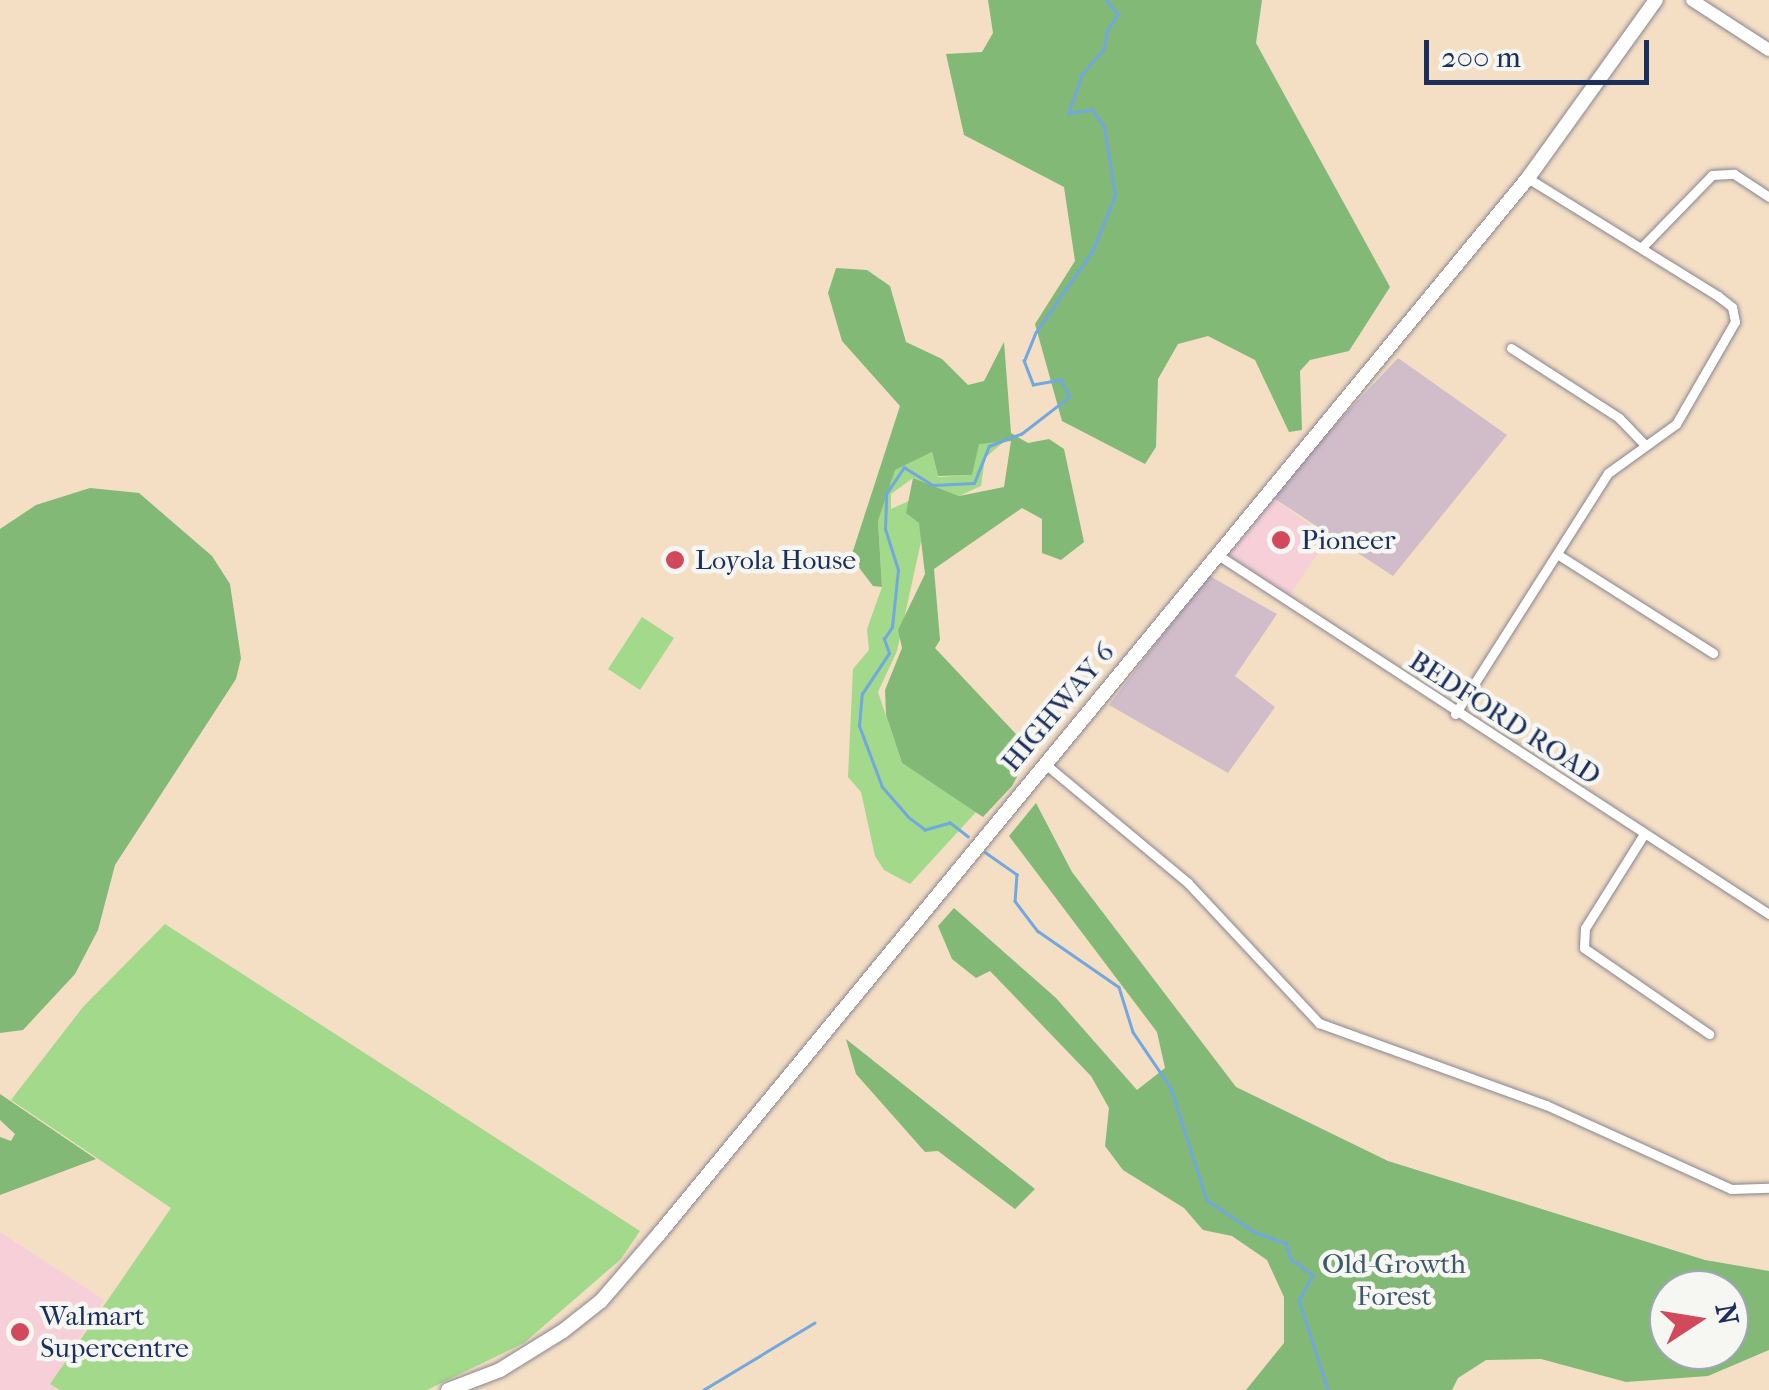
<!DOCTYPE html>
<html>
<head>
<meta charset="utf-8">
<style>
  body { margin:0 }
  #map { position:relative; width:1769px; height:1390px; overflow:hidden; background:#f4dec4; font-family:"IM FELL French Canon",serif }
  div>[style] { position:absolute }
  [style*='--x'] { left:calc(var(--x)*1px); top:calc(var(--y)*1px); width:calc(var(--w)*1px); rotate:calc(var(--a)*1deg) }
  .built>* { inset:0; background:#f6cfd8 }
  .industrial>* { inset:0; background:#d1bdca }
  .green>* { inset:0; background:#a3d98a }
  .forest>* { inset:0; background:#82b976 }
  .stream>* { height:2.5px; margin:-1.25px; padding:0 1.25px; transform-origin:1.25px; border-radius:1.25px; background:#70a8df }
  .roads { filter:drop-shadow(0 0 2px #888691) drop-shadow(0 0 2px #888691) }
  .street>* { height:9px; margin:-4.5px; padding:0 4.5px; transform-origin:4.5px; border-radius:4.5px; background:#fff }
  .secondary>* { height:12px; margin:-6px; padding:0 6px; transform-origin:6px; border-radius:6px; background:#fff }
  .primary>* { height:14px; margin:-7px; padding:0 7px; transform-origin:7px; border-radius:7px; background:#fff }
  .dots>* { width:28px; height:28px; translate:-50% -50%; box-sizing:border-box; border:5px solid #f6f6f2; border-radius:50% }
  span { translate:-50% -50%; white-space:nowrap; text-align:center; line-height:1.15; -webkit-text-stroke:9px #f6f6f2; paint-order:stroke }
  .poi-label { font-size:28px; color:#1b2f5e }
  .left { translate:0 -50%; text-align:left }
  .street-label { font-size:28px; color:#1b2f5e }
  .park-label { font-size:28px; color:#3d5a69 }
  .north { position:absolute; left:1649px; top:1270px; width:100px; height:100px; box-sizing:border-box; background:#f6f6f2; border:2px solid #9ea6b7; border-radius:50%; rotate:78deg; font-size:28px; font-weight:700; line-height:40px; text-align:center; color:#1b2f5e }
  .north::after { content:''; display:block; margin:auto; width:35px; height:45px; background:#d1495b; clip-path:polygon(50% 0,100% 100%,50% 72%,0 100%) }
  .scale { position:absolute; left:1424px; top:40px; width:225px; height:45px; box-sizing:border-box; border:5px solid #1b2f5e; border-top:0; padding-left:12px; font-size:30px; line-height:35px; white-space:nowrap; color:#1b2f5e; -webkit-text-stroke:8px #f6f6f2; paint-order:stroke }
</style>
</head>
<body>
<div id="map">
  <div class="built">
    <div style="clip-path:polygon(1269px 495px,1328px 538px,1288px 598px,1225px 553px)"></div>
    <div style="clip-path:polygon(0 1232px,104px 1300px,51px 1383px,60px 1390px,0 1390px)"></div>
  </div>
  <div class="industrial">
    <div style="clip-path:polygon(1398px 358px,1507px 435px,1393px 576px,1269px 495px)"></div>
    <div style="clip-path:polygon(1208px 575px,1277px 614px,1235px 676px,1275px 707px,1228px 773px,1109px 705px)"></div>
  </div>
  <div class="green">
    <div style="clip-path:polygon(991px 438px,1007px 439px,985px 458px,981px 486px,959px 496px,913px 478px,891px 494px,891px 509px,911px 500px,926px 519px,897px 651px,878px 692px,902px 763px,976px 812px,910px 884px,884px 870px,875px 856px,861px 792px,848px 777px,853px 669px,869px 650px,867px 629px,882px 587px,878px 521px,894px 470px,932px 452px,938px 477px,972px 475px,978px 444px)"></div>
    <div style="clip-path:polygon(642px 617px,674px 638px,640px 690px,608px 669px)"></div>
    <div style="clip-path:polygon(165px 924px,640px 1231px,621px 1259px,524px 1343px,427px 1390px,60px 1390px,50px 1384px,171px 1208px,11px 1100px,83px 1007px)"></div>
  </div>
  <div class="forest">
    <div style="clip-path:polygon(988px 0,1262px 0,1256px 43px,1390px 287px,1349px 351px,1310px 360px,1300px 371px,1302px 430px,1289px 432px,1255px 360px,1208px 336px,1178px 344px,1158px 379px,1156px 447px,1145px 464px,1062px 421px,1035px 324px,1075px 261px,1064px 187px,964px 135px,946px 54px,982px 52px,993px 33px)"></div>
    <div style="clip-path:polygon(836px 268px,867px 270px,890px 286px,906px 342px,942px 359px,968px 385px,984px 381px,1004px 342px,1011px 433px,1028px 443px,1049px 439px,1064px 449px,1084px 542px,1061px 560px,1042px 553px,1042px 519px,1022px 508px,934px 569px,940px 640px,935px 648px,1031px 750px,1012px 786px,983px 817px,902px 763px,886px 715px,885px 690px,902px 648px,898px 630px,925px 574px,919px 523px,906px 513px,913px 478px,959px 496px,1004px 487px,1011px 441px,979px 444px,972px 475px,938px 476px,932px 452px,895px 470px,878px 521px,882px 587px,873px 586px,851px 557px,900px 406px,842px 341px,828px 293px)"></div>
    <div style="clip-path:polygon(90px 488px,139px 493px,212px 556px,230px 584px,241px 658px,236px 679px,115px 865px,98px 930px,75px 974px,23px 1030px,0 1033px,0 529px,36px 505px)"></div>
    <div style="clip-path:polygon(evenodd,1036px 803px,1072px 872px,1236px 1087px,1388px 1161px,1705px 1260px,1769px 1271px,1769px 1350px,1708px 1376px,1626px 1382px,1541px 1359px,1486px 1360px,1458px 1378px,1452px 1390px,1246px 1390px,1284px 1343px,1284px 1297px,1267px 1260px,1232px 1236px,1203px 1230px,1184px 1208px,1123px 1170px,1105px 1146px,1109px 1108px,1091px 1076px,990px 971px,976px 978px,952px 959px,938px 926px,954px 908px,1056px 998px,1137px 1090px,1165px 1068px,1157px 1032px,1009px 836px,1036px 803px,1669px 1290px,1729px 1290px,1729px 1350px,1669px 1350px,1669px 1290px)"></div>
    <div style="clip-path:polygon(846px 1039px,1035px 1189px,1015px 1209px,938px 1151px,925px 1152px,856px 1074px)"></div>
    <div style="clip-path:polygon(0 1094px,96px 1159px,0 1195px,0 1137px,11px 1141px,15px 1134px,0 1120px)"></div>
  </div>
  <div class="stream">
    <div style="--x:968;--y:837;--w:23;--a:-142"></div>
    <div style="--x:950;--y:823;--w:26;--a:164"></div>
    <div style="--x:925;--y:830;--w:21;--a:-143"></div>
    <div style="--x:908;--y:817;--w:40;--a:-131"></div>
    <div style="--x:882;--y:787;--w:65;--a:-110.7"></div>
    <div style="--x:859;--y:726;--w:32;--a:-85"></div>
    <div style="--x:862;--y:694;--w:49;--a:-56.6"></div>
    <div style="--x:889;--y:653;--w:15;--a:-110"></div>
    <div style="--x:884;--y:639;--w:14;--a:-56"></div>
    <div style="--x:892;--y:627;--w:57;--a:-84"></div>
    <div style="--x:898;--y:570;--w:43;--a:-107.6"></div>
    <div style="--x:885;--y:529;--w:35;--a:-88"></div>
    <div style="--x:886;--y:494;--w:32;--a:-56"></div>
    <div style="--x:904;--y:467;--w:34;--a:32"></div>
    <div style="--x:933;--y:485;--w:41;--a:-2.8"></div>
    <div style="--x:974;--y:483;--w:40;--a:-68"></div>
    <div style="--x:989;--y:446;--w:34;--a:-21"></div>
    <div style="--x:1021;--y:434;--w:61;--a:-37.6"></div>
    <div style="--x:1069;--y:397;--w:19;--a:-115"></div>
    <div style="--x:1061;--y:380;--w:28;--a:170"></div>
    <div style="--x:1033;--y:385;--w:26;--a:-111"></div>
    <div style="--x:1024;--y:361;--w:31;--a:-68"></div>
    <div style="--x:1036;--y:332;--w:100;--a:-55.2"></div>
    <div style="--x:1093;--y:250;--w:59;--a:-68.2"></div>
    <div style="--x:1115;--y:195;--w:69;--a:-99.2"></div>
    <div style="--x:1104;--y:127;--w:21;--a:-125"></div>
    <div style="--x:1092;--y:110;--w:24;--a:171"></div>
    <div style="--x:1068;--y:114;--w:42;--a:-70.7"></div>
    <div style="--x:1082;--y:74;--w:33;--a:-49"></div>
    <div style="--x:1104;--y:49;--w:19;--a:-81"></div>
    <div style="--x:1107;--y:30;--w:19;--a:-54"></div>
    <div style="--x:1118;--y:15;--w:19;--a:-129"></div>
    <div style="--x:985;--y:852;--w:39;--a:35"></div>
    <div style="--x:1017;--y:874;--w:27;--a:94"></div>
    <div style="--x:1015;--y:901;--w:38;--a:53"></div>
    <div style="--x:1038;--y:931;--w:98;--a:34.7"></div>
    <div style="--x:1119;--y:987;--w:47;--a:72.7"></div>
    <div style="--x:1133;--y:1032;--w:68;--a:55.8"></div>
    <div style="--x:1171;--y:1088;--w:118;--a:72.2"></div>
    <div style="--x:1207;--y:1200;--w:58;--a:33.7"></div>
    <div style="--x:1255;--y:1232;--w:33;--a:20"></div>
    <div style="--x:1286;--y:1243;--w:17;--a:73"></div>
    <div style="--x:1291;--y:1259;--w:27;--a:36"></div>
    <div style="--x:1313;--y:1275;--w:29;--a:119"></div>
    <div style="--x:1299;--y:1300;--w:95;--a:72.1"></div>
    <div style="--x:703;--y:1390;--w:130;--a:-31.1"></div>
  </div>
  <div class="roads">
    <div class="street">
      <div style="--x:1642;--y:247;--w:100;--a:-45.8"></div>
      <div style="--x:1712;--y:175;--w:22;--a:-3"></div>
      <div style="--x:1734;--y:174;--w:42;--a:33.3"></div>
      <div style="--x:1511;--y:348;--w:129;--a:32.9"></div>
      <div style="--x:1619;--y:418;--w:36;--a:46"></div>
      <div style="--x:1557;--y:554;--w:185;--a:32.4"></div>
      <div style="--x:1218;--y:555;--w:658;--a:33.09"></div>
      <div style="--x:1455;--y:714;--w:285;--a:-57.6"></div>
      <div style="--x:1608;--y:473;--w:84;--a:-35.8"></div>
      <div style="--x:1676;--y:424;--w:118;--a:-60"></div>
      <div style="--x:1735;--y:322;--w:15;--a:-101"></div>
      <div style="--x:1732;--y:307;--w:18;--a:-142"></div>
      <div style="--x:1718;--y:296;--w:224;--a:-148.2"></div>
      <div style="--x:1044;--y:763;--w:187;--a:39.8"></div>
      <div style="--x:1188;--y:883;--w:192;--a:46.9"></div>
      <div style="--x:1319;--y:1023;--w:241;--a:19.9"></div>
      <div style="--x:1546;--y:1105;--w:203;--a:24.4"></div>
      <div style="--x:1731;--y:1189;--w:38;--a:-2"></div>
      <div style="--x:1644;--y:834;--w:111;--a:122.1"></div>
      <div style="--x:1585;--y:928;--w:20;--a:93"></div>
      <div style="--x:1584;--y:948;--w:152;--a:34.5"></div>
    </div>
    <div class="secondary">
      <div style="--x:1692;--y:0;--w:92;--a:33"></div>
    </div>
    <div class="primary">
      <div style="--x:448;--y:1390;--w:56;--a:-21"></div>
      <div style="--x:500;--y:1370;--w:74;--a:-31.8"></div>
      <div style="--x:563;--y:1331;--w:48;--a:-38.3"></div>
      <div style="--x:601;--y:1301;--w:89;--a:-49.1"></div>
      <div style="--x:659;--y:1234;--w:1368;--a:-50.55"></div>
      <div style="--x:1528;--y:178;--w:219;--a:-54.3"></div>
    </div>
  </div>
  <div class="dots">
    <div style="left:1281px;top:540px;background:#d1495b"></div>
    <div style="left:675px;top:560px;background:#d1495b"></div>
    <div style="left:20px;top:1332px;background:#d1495b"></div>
  </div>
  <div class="poi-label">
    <span class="left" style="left:1301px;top:540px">Pioneer</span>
    <span class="left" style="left:695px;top:560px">Loyola House</span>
    <span class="left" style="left:40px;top:1332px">Walmart<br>Supercentre</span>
  </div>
  <div class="street-label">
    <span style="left:1058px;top:707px;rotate:-50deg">HIGHWAY 6</span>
    <span style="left:1505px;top:718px;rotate:33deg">BEDFORD ROAD</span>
  </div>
  <div class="park-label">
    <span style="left:1394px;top:1280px">Old-Growth<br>Forest</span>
  </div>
  <div class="north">N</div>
  <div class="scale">200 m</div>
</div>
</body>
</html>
